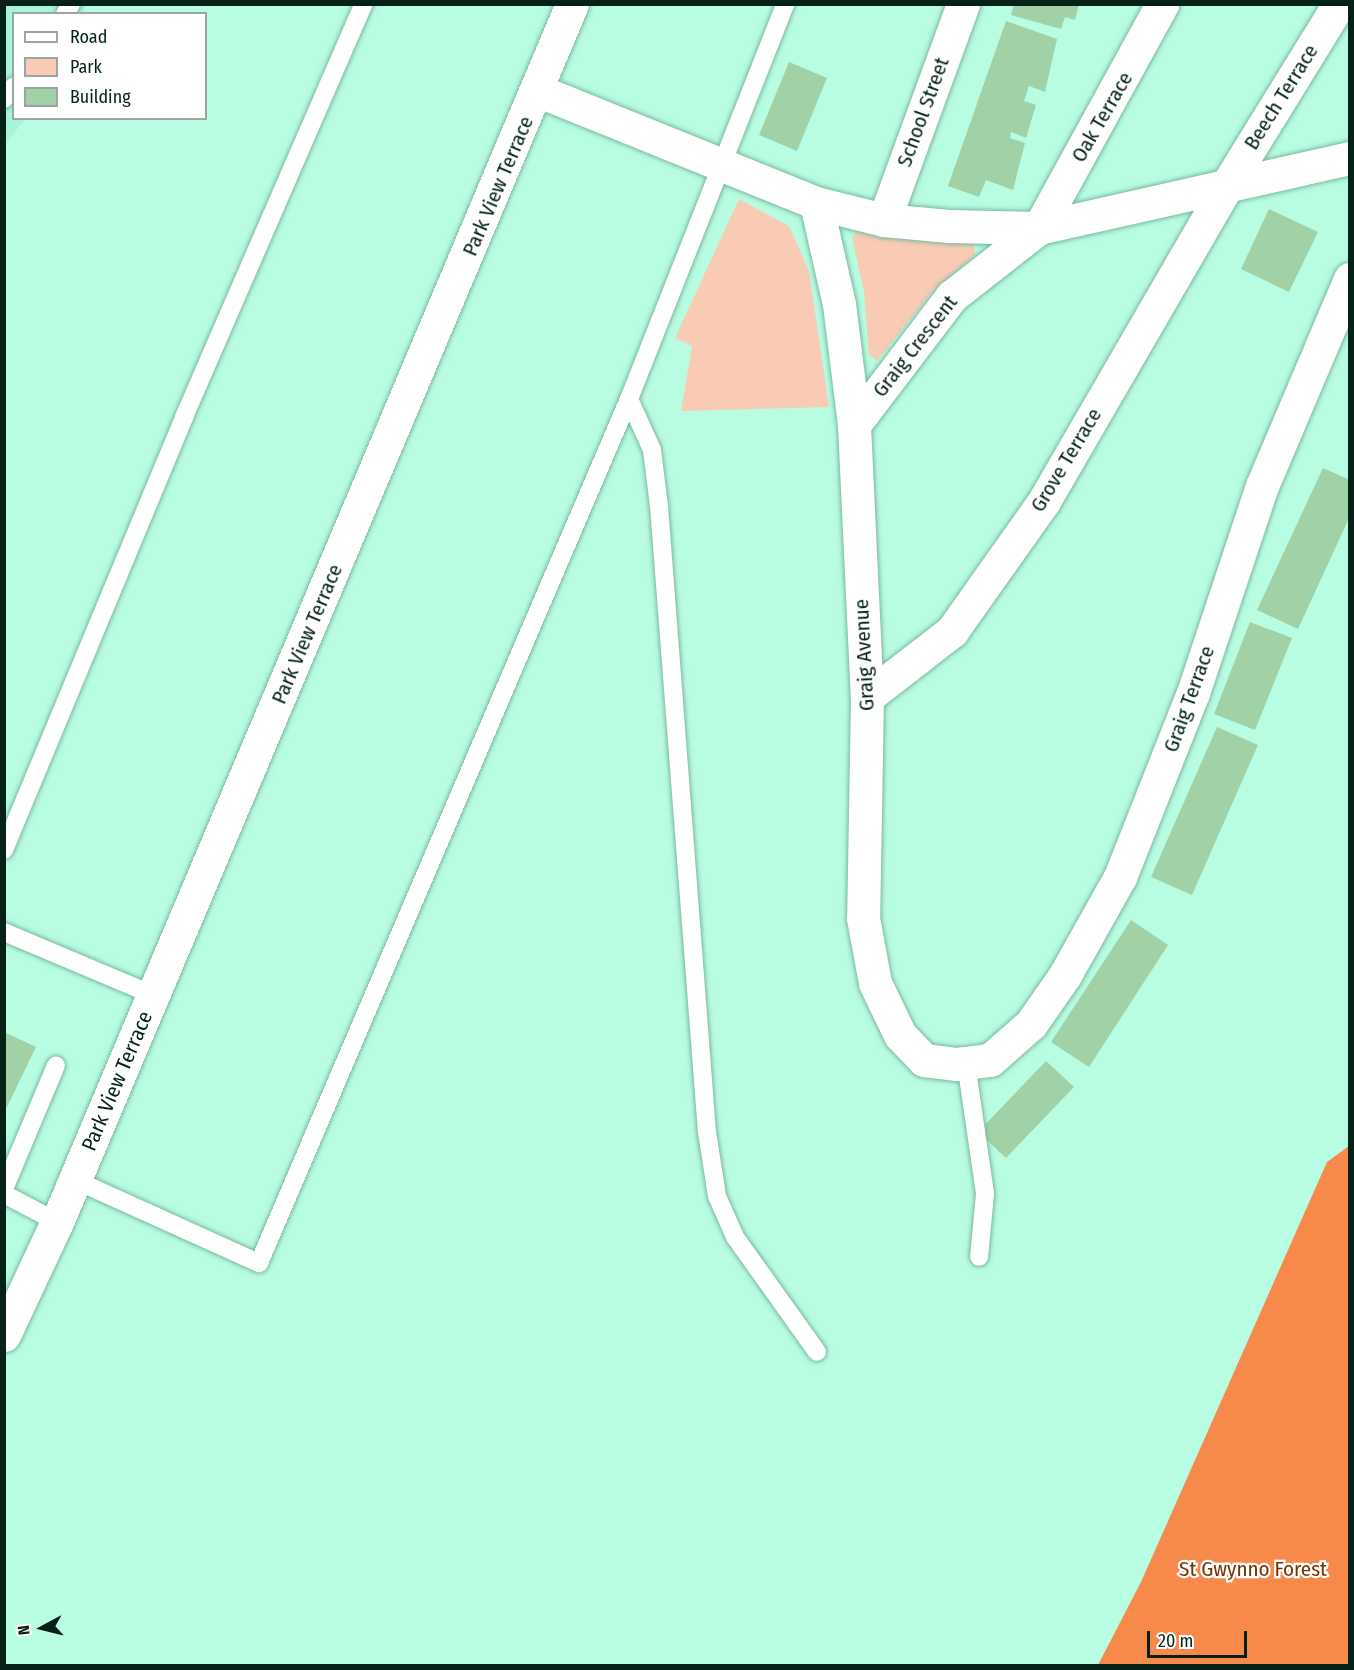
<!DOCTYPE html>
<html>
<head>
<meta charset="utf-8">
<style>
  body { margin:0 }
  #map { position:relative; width:1354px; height:1670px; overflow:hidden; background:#b8fce1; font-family:"Fira Sans Condensed",sans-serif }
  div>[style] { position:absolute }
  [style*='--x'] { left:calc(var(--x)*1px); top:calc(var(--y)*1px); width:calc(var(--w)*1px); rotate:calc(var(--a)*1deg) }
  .built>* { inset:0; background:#a7f5d6 }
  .green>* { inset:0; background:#f9cbb4 }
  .forest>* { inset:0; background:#f7894b }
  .building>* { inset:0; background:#a1d1a7 }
  .roads { filter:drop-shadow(0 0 2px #78baa1) drop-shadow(0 0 2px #78baa1) }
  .service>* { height:18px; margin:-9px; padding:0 9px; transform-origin:9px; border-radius:9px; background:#fff }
  .minor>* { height:33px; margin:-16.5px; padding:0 16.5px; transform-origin:16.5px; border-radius:16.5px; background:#fff }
  .secondary>* { height:33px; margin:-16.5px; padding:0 16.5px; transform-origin:16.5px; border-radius:16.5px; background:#fff }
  span { translate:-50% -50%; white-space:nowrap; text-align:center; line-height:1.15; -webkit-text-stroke:4.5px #fff; paint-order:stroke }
  .street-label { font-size:21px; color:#052118 }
  .park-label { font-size:21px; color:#773200 }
  .frame { position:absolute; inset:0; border:6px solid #052118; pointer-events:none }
  .legend { position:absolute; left:12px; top:12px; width:195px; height:108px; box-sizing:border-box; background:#fff; border:2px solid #9ba6a3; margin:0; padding:8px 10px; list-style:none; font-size:18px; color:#052118 }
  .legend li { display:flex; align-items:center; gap:12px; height:30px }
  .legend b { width:30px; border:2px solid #9ba6a3 }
  .north { position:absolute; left:12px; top:1598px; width:60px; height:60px; -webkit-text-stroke:4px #fff; paint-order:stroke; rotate:263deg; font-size:16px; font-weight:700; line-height:24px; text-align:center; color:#052118 }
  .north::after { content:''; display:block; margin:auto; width:21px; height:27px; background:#052118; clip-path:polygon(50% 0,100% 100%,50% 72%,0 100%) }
  .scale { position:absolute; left:1147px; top:1631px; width:100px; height:27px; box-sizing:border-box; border:3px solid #052118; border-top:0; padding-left:8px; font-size:18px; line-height:21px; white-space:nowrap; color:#052118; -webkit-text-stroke:4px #fff; paint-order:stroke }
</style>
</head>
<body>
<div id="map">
  <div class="built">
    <div style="clip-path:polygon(5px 5px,86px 5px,82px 13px,14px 14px,14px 118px,25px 119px,5px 145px)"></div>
  </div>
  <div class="green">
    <div style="clip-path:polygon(739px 199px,789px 226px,809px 271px,829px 407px,681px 411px,692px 346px,675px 338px)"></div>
    <div style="clip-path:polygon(857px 231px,974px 242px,975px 255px,933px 291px,877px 361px,869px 354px,864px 292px,852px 238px)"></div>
  </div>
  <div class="forest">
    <div style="clip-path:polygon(1349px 1146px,1349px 1665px,1098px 1665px,1141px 1582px,1327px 1162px)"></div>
  </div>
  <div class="building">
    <div style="clip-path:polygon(1014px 4px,1079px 4px,1075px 20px,1065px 17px,1061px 29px,1011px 15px)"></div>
    <div style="clip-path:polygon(1006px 21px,1057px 39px,1045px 92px,1029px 86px,1024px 101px,1036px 105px,1026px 138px,1011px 132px,1010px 138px,1025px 143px,1013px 190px,986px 180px,979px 197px,948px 186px)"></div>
    <div style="clip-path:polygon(789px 62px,827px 78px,797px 151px,759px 135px)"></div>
    <div style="clip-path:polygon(1269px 209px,1318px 232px,1289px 292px,1241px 269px)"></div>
    <div style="clip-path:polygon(1323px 468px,1350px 480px,1350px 516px,1298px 629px,1257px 610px)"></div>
    <div style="clip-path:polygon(1250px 622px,1292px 638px,1255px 730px,1214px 714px)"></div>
    <div style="clip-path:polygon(1217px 727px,1258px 745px,1192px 895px,1151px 877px)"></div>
    <div style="clip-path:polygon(1131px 920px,1168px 945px,1089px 1067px,1051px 1042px)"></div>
    <div style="clip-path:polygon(4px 1032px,36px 1047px,4px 1113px)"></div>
    <div style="clip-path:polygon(1046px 1061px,1074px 1087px,1006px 1158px,978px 1132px)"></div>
  </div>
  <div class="roads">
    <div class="service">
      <div style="--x:65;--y:14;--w:12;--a:-59"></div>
      <div style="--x:4;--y:99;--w:16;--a:-52"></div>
      <div style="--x:629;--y:399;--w:56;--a:65.7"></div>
      <div style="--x:652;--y:450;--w:56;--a:82.9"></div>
      <div style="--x:659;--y:506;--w:628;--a:85.62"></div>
      <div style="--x:707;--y:1132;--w:65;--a:81.1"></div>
      <div style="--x:717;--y:1196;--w:45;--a:66.3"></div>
      <div style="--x:735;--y:1237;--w:141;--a:54.5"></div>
      <div style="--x:4;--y:850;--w:469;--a:-67.4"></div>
      <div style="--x:184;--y:417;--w:451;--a:-66.5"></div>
      <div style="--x:4;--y:932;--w:162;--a:22.9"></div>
      <div style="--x:966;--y:1063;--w:132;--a:81.7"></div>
      <div style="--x:985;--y:1194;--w:63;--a:95.4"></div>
      <div style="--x:75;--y:1180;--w:202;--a:24.3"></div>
      <div style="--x:259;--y:1263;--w:940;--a:-66.82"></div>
      <div style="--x:629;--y:399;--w:425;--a:-68.4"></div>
      <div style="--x:4;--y:1189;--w:134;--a:-67.2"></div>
      <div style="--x:4;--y:1194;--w:60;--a:27.8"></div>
    </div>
    <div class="minor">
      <div style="--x:539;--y:91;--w:299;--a:22"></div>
      <div style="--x:816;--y:203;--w:70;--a:14"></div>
      <div style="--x:884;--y:220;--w:65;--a:5.3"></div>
      <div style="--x:949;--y:226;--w:90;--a:1.3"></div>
      <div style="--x:1039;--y:228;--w:319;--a:-12.7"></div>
      <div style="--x:816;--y:203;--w:104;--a:77.2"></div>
      <div style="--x:839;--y:304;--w:122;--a:82.9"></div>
      <div style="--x:854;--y:425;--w:272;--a:87.3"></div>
      <div style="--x:867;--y:697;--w:221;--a:91"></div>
      <div style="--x:863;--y:918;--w:66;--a:79.5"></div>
      <div style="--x:875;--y:983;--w:58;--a:64.3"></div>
      <div style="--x:900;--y:1035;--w:35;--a:46"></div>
      <div style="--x:924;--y:1060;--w:33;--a:7"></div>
      <div style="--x:957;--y:1064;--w:33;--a:-7"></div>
      <div style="--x:990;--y:1060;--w:55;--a:-41.3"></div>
      <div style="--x:1031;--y:1024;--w:60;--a:-55.2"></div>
      <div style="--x:1065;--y:975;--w:112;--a:-60.7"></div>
      <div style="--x:1120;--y:877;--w:198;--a:-68.4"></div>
      <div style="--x:1193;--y:693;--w:218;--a:-71.6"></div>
      <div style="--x:1262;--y:486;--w:225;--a:-67"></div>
      <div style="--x:884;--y:220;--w:230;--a:-69.9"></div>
      <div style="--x:854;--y:425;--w:162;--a:-52.8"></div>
      <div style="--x:952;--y:296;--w:110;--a:-38"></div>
      <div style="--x:1039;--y:228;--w:256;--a:-61.2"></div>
      <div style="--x:867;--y:697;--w:108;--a:-37.8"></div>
      <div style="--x:952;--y:631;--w:159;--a:-54.7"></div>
      <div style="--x:1044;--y:501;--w:359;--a:-59.9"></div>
      <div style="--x:1224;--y:190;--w:219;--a:-58.3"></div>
    </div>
    <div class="secondary">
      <div style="--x:4;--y:1335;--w:125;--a:-64.9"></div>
      <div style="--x:57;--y:1222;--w:1322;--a:-67.08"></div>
    </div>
  </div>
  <div class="street-label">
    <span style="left:1281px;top:97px;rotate:-58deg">Beech Terrace</span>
    <span style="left:923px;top:112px;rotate:-70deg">School Street</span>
    <span style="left:1102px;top:117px;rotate:-60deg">Oak Terrace</span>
    <span style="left:498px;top:186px;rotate:-67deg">Park View Terrace</span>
    <span style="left:915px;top:346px;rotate:-52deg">Graig Crescent</span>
    <span style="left:1066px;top:460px;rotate:-59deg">Grove Terrace</span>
    <span style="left:307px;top:634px;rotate:-67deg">Park View Terrace</span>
    <span style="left:864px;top:655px;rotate:-93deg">Graig Avenue</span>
    <span style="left:1189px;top:699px;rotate:-70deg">Graig Terrace</span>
    <span style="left:117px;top:1081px;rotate:-67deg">Park View Terrace</span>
  </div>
  <div class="park-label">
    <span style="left:1253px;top:1569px">St Gwynno Forest</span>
  </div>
  <div class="frame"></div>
  <ul class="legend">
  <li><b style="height:8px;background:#fff"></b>Road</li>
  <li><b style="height:16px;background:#f9cbb4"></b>Park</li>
  <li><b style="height:16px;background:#a1d1a7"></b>Building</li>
  </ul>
  <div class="north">N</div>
  <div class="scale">20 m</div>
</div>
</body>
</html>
